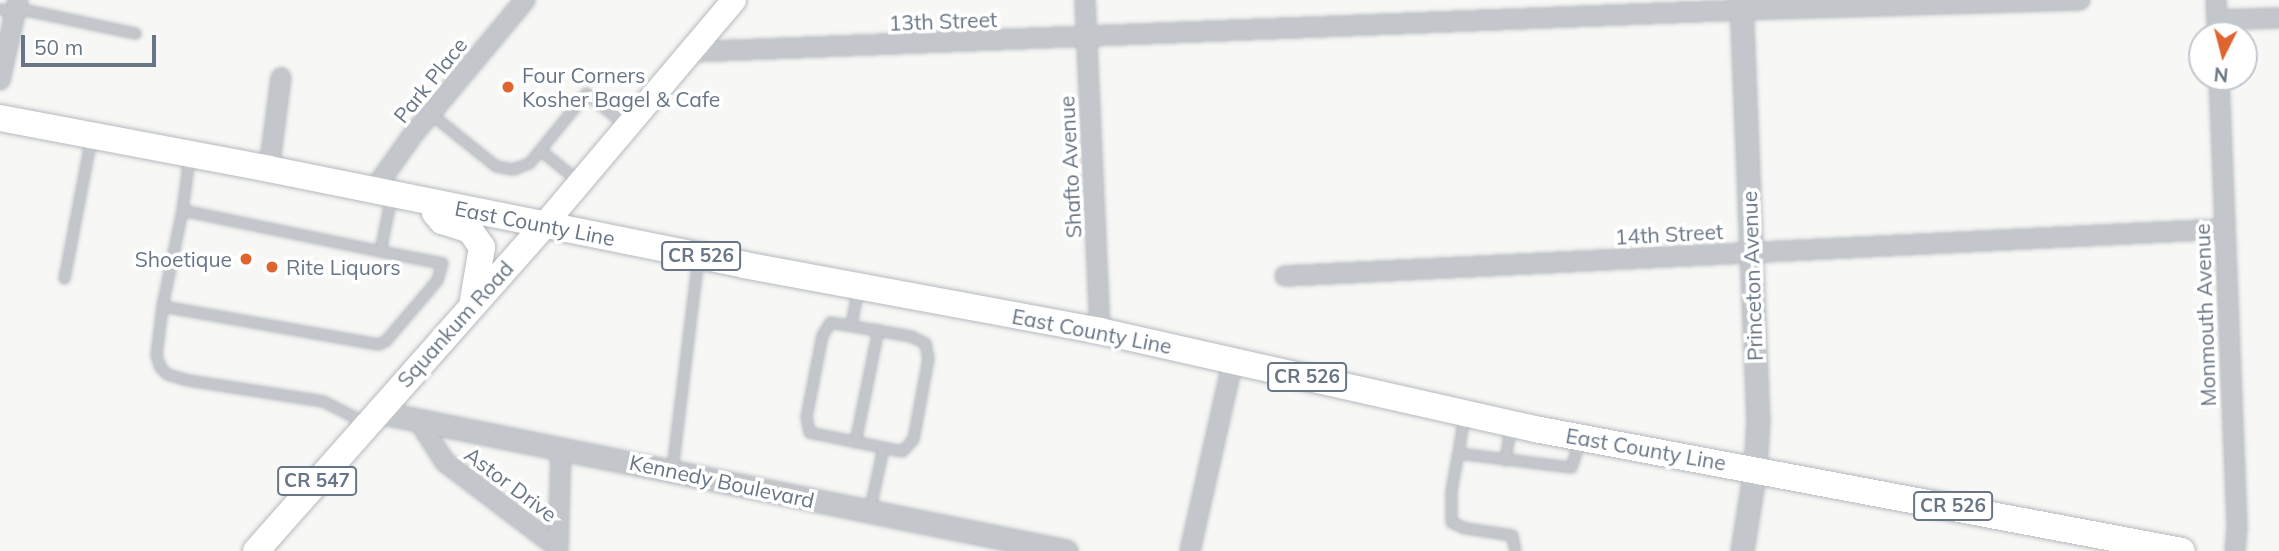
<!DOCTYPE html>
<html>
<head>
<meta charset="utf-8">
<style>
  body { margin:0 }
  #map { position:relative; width:2279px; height:551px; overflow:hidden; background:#f7f7f5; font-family:Mulish,sans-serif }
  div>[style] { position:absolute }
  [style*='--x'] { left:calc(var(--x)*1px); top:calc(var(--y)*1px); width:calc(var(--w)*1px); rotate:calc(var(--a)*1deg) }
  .roads { filter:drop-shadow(0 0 2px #b5babf) drop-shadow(0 0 2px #b5babf) }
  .service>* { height:9px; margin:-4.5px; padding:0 4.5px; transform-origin:4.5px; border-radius:4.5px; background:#c3c6ca }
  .minor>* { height:18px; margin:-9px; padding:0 9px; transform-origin:9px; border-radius:9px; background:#c3c6ca }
  .tertiary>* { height:21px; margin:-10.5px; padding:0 10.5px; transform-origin:10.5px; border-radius:10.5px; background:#c3c6ca }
  .secondary>* { height:24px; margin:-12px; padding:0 12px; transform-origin:12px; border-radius:12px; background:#fff }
  .primary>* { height:26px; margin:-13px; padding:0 13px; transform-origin:13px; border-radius:13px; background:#fff }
  .dots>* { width:19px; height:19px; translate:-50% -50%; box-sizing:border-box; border:4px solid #fff; border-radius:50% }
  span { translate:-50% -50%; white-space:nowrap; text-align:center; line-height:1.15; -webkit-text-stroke:7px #fff; paint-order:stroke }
  .shield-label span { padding:2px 5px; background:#fff; border:2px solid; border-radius:5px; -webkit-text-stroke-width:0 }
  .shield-label { font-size:19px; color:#677585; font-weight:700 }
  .street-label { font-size:21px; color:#677585 }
  .poi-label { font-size:21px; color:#677585 }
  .left { translate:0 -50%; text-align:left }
  .right { translate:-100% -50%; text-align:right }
  .north { position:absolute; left:2188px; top:21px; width:70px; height:70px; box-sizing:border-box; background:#fff; border:2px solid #c2c8ce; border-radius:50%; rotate:186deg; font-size:19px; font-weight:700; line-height:28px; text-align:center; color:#677585 }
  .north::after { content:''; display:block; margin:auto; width:24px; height:32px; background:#df642d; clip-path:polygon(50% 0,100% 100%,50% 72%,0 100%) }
  .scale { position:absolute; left:21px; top:35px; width:135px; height:32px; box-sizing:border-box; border:4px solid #677585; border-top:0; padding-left:9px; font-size:21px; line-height:24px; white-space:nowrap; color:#677585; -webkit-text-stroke:5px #fff; paint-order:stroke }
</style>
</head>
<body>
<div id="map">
  <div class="roads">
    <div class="service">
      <div style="--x:17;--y:8;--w:121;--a:12"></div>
      <div style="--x:0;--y:9;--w:16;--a:11"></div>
      <div style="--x:431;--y:114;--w:83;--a:38.7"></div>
      <div style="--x:496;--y:166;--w:17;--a:10"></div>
      <div style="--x:513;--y:169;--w:17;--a:-21"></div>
      <div style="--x:529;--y:163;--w:90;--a:-50.8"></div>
      <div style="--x:586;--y:93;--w:51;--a:38.7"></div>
      <div style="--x:540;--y:150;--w:51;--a:38.7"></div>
      <div style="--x:189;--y:157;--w:53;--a:97.5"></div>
      <div style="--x:182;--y:210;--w:202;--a:11.7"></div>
      <div style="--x:380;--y:251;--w:56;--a:-78.7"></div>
      <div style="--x:182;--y:210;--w:98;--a:101.8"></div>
      <div style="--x:162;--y:306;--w:219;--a:10"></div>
      <div style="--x:378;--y:344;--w:8;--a:-23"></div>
      <div style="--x:385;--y:341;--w:80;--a:-49.6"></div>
      <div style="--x:437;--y:280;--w:18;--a:-74"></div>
      <div style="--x:442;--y:263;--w:63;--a:-169"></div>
      <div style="--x:64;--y:278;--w:143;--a:-79.1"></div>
      <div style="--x:162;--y:306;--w:49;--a:97"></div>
      <div style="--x:156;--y:355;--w:13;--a:72"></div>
      <div style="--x:160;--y:367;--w:10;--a:45"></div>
      <div style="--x:167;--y:374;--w:22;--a:16"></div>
      <div style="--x:188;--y:380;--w:137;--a:8.8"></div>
      <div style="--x:323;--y:401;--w:48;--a:27.1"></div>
      <div style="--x:830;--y:322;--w:82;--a:9.8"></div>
      <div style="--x:911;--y:336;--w:16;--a:27"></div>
      <div style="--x:925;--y:343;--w:15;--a:79"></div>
      <div style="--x:928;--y:358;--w:82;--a:100.5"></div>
      <div style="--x:913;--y:439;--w:16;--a:133"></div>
      <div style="--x:902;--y:451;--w:95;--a:-168.5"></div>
      <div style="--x:809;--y:432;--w:15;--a:-101"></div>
      <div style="--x:806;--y:417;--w:84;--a:-79"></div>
      <div style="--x:822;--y:335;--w:15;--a:-58"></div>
      <div style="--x:851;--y:324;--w:37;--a:-79"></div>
      <div style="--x:855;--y:442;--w:115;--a:-78.5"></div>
      <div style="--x:1458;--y:453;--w:36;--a:-81"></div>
      <div style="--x:1505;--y:460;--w:33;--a:-81"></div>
      <div style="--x:672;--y:469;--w:214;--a:-83"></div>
      <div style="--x:869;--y:512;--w:66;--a:-77.7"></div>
      <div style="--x:1515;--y:551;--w:16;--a:-101"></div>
      <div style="--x:1512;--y:535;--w:48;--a:-171.5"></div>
      <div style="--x:1465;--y:528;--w:15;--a:-157"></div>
      <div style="--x:1451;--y:522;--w:31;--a:-90"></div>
      <div style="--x:1451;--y:491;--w:39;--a:-80"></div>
      <div style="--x:1458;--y:453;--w:114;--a:7.1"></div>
      <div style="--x:1571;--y:467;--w:29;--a:-72"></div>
    </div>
    <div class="minor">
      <div style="--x:1085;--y:0;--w:331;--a:87.4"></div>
      <div style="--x:2216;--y:0;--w:35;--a:87"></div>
      <div style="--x:2217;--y:20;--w:62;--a:-1.8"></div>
      <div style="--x:690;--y:52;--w:1053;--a:-2.29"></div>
      <div style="--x:1742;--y:10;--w:338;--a:-1.7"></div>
      <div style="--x:2219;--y:77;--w:451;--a:87.7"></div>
      <div style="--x:2237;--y:528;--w:23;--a:95"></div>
      <div style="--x:0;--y:80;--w:82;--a:-77.3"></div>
      <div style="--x:269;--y:169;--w:92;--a:-82.5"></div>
      <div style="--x:373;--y:191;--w:72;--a:-54.6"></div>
      <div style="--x:415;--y:132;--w:172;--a:-50.2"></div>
      <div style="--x:1285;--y:276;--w:940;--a:-2.87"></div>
      <div style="--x:418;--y:420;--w:50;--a:57.3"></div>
      <div style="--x:445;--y:462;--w:141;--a:37.2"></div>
      <div style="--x:558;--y:551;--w:103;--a:-88.3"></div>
      <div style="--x:1190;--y:551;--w:196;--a:-77.3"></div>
    </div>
    <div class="tertiary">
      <div style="--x:1741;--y:0;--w:419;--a:87.7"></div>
      <div style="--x:1758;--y:419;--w:50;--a:93.4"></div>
      <div style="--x:1755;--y:469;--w:83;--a:99"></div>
      <div style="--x:378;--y:412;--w:702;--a:11.42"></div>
    </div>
    <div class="secondary">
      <div style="--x:544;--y:225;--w:294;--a:-49.8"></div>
    </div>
    <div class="primary">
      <div style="--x:0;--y:118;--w:274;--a:10.7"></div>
      <div style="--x:269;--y:169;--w:485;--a:11.4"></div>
      <div style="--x:744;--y:265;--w:362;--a:10.5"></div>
      <div style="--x:1100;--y:331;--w:446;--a:12.7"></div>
      <div style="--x:1535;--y:429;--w:658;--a:10.68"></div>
      <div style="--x:435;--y:213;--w:11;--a:49"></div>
      <div style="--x:442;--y:221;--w:29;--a:18"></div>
      <div style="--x:470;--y:230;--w:21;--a:55"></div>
      <div style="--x:482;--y:247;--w:60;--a:99.6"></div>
      <div style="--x:256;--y:551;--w:435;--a:-48.5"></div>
    </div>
  </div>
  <div class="dots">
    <div style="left:508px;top:87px;background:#df642d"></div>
    <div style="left:246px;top:259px;background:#df642d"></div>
    <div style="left:272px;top:267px;background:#df642d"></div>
  </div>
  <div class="shield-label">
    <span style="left:701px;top:256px">CR 526</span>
    <span style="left:1307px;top:377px">CR 526</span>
    <span style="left:317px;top:481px">CR 547</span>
    <span style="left:1953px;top:506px">CR 526</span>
  </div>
  <div class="street-label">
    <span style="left:943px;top:21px;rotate:-2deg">13th Street</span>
    <span style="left:430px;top:80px;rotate:-51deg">Park Place</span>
    <span style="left:1070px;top:167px;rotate:-93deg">Shafto Avenue</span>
    <span style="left:535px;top:223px;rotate:11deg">East County Line</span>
    <span style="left:1669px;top:234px;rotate:-3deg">14th Street</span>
    <span style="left:1752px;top:276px;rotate:-92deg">Princeton Avenue</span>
    <span style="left:2205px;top:315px;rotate:-92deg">Monmouth Avenue</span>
    <span style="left:455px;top:324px;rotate:-48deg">Squankum Road</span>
    <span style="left:1092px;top:331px;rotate:11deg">East County Line</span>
    <span style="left:1646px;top:449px;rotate:10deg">East County Line</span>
    <span style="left:722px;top:481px;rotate:12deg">Kennedy Boulevard</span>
    <span style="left:511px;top:484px;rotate:37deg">Astor Drive</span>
  </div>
  <div class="poi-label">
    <span class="left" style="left:522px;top:87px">Four Corners<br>Kosher Bagel &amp; Cafe</span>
    <span class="right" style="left:232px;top:259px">Shoetique</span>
    <span class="left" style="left:286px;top:267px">Rite Liquors</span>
  </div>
  <div class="north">N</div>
  <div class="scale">50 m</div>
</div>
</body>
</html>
